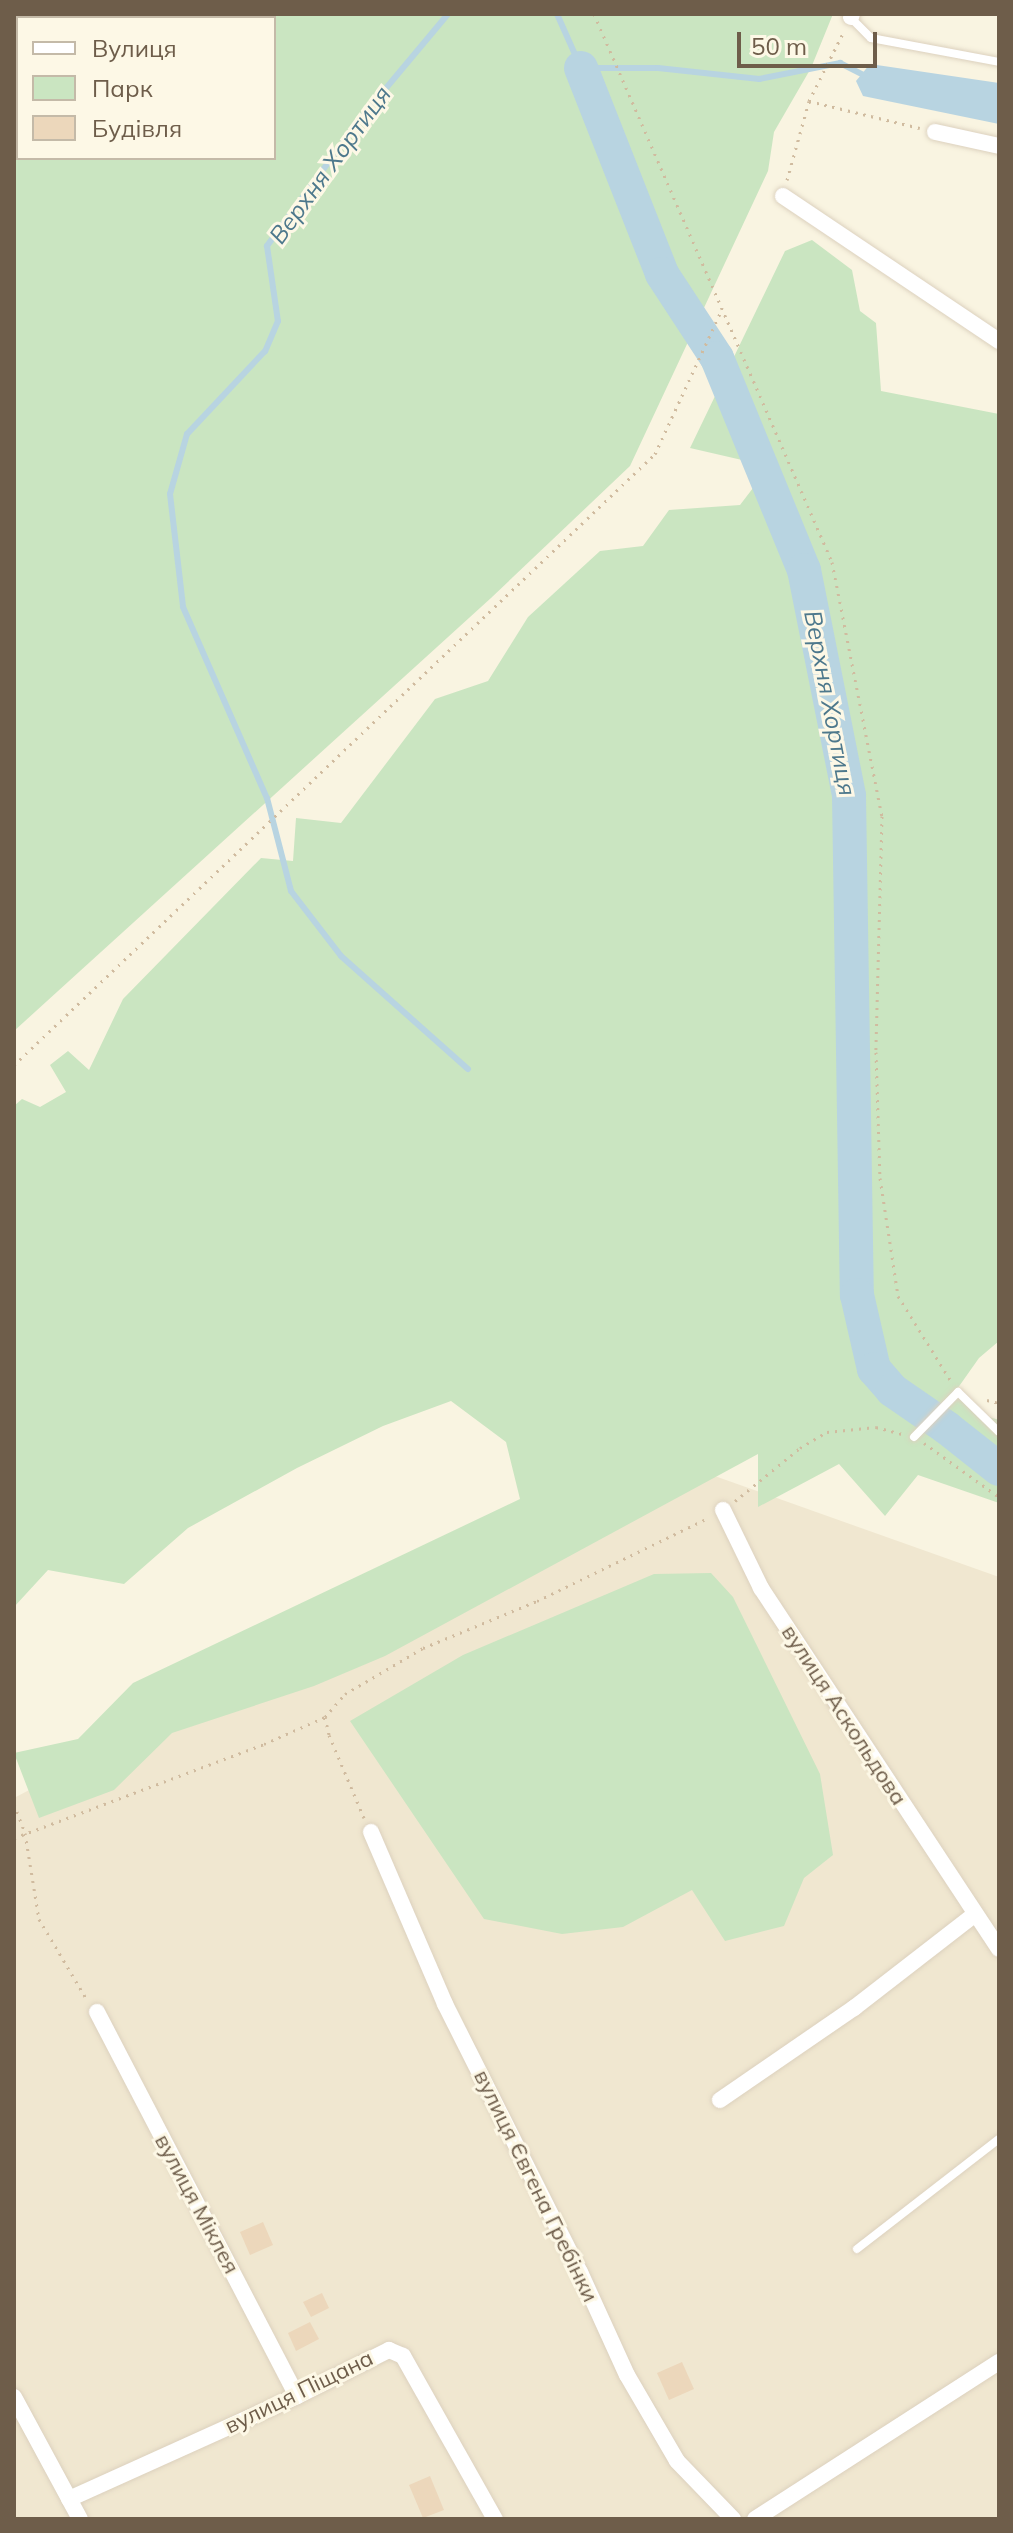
<!DOCTYPE html>
<html>
<head>
<meta charset="utf-8">
<style>
  body { margin:0 }
  #map { position:relative; width:1013px; height:2533px; overflow:hidden; background:#f9f4e1; font-family:Mulish,sans-serif }
  div>[style] { position:absolute }
  [style*='--x'] { left:calc(var(--x)*1px); top:calc(var(--y)*1px); width:calc(var(--w)*1px); rotate:calc(var(--a)*1deg) }
  .residential>* { inset:0; background:#f0e7d0 }
  .green>* { inset:0; background:#cae5c1 }
  .water>* { inset:0; background:#b8d4e1 }
  .stream>* { height:6px; margin:-3px; padding:0 3px; transform-origin:3px; border-radius:3px; background:#b8d4e1 }
  .river>* { height:34px; margin:-17px; padding:0 17px; transform-origin:17px; border-radius:17px; background:#b8d4e1 }
  .building>* { inset:0; background:#ecd7bb }
  .path>* { height:3px; margin-top:-1.5px; transform-origin:0; background:repeating-linear-gradient(90deg,#d0bb9f 0 2px,transparent 0 8px) }
  .roads { filter:drop-shadow(0 0 2px #dcd1be) drop-shadow(0 0 2px #dcd1be) }
  .service>* { height:8px; margin:-4px; padding:0 4px; transform-origin:4px; border-radius:4px; background:#fff }
  .minor>* { height:16px; margin:-8px; padding:0 8px; transform-origin:8px; border-radius:8px; background:#fff }
  span { translate:-50% -50%; white-space:nowrap; text-align:center; line-height:1.15; -webkit-text-stroke:6px #fdf8e6; paint-order:stroke }
  .street-label { font-size:22px; color:#6e5d4a }
  .water-label { font-size:24px; color:#4d788c; font-style:italic }
  .frame { position:absolute; inset:0; border:16px solid #6e5d4a; pointer-events:none }
  .legend { position:absolute; left:16px; top:16px; width:260px; height:144px; box-sizing:border-box; background:#fdf8e6; border:2px solid #c4baa8; margin:0; padding:10px 14px; list-style:none; font-size:24px; color:#6e5d4a }
  .legend li { display:flex; align-items:center; gap:16px; height:40px }
  .legend b { width:40px; border:2px solid #c4baa8 }
  .scale { position:absolute; left:737px; top:32px; width:140px; height:36px; box-sizing:border-box; border:4px solid #6e5d4a; border-top:0; padding-left:10px; font-size:24px; line-height:28px; white-space:nowrap; color:#6e5d4a; -webkit-text-stroke:6px #fdf8e6; paint-order:stroke }
</style>
</head>
<body>
<div id="map">
  <div class="residential">
    <div style="clip-path:polygon(664px 1458px,999px 1577px,999px 2519px,14px 2519px,14px 1798px)"></div>
  </div>
  <div class="green">
    <div style="clip-path:polygon(evenodd,14px 14px,833px 14px,811px 68px,774px 132px,768px 171px,630px 466px,491px 598px,14px 1031px,14px 14px,18px 18px,274px 18px,274px 158px,18px 158px,18px 18px)"></div>
    <div style="clip-path:polygon(812px 240px,852px 270px,860px 311px,876px 323px,881px 391px,999px 414px,999px 1341px,979px 1358px,955px 1392px,986px 1416px,999px 1420px,999px 1503px,918px 1475px,885px 1516px,839px 1464px,758px 1507px,758px 1454px,385px 1656px,314px 1686px,172px 1733px,114px 1790px,39px 1818px,14px 1753px,78px 1739px,133px 1683px,520px 1499px,506px 1442px,451px 1401px,383px 1426px,297px 1468px,188px 1528px,124px 1584px,48px 1570px,14px 1607px,14px 1106px,22px 1099px,40px 1107px,66px 1092px,50px 1065px,68px 1051px,89px 1070px,123px 999px,261px 858px,293px 861px,296px 818px,341px 823px,435px 699px,488px 681px,528px 617px,600px 551px,643px 546px,669px 510px,740px 505px,753px 488px,742px 460px,690px 448px,785px 251px)"></div>
    <div style="clip-path:polygon(711px 1573px,733px 1597px,820px 1774px,833px 1855px,804px 1878px,784px 1926px,725px 1941px,692px 1890px,623px 1927px,562px 1934px,484px 1919px,350px 1721px,463px 1655px,654px 1574px)"></div>
  </div>
  <div class="water">
    <div style="clip-path:polygon(870px 64px,999px 83px,999px 124px,863px 96px,856px 81px)"></div>
  </div>
  <div class="stream">
    <div style="--x:448;--y:14;--w:136;--a:129.9"></div>
    <div style="--x:361;--y:118;--w:159;--a:126.3"></div>
    <div style="--x:267;--y:246;--w:76;--a:81.7"></div>
    <div style="--x:278;--y:321;--w:33;--a:113"></div>
    <div style="--x:265;--y:351;--w:114;--a:133.2"></div>
    <div style="--x:187;--y:434;--w:62;--a:105.8"></div>
    <div style="--x:170;--y:494;--w:114;--a:83.4"></div>
    <div style="--x:183;--y:607;--w:209;--a:66.3"></div>
    <div style="--x:267;--y:798;--w:96;--a:75.5"></div>
    <div style="--x:291;--y:891;--w:82;--a:52.4"></div>
    <div style="--x:341;--y:956;--w:170;--a:41.7"></div>
    <div style="--x:557;--y:14;--w:59;--a:66"></div>
    <div style="--x:581;--y:68;--w:77;--a:0"></div>
    <div style="--x:658;--y:68;--w:102;--a:6.2"></div>
    <div style="--x:759;--y:79;--w:83;--a:-11.2"></div>
    <div style="--x:840;--y:63;--w:30;--a:27"></div>
  </div>
  <div class="river">
    <div style="--x:581;--y:68;--w:221;--a:68.5"></div>
    <div style="--x:662;--y:274;--w:100;--a:56.8"></div>
    <div style="--x:717;--y:358;--w:229;--a:67.7"></div>
    <div style="--x:804;--y:570;--w:230;--a:78.7"></div>
    <div style="--x:849;--y:796;--w:499;--a:89.1"></div>
    <div style="--x:857;--y:1295;--w:76;--a:77.1"></div>
    <div style="--x:874;--y:1369;--w:28;--a:49"></div>
    <div style="--x:892;--y:1390;--w:67;--a:34.6"></div>
    <div style="--x:947;--y:1428;--w:66;--a:38.3"></div>
  </div>
  <div class="building">
    <div style="clip-path:polygon(263px 2222px,273px 2245px,250px 2255px,240px 2232px)"></div>
    <div style="clip-path:polygon(322px 2293px,329px 2308px,311px 2317px,303px 2302px)"></div>
    <div style="clip-path:polygon(310px 2322px,319px 2339px,296px 2351px,288px 2333px)"></div>
    <div style="clip-path:polygon(682px 2362px,694px 2389px,669px 2400px,657px 2373px)"></div>
    <div style="clip-path:polygon(430px 2476px,444px 2510px,423px 2518px,409px 2485px)"></div>
  </div>
  <div class="path">
    <div style="--x:594;--y:14;--w:597;--a:66.52"></div>
    <div style="--x:832;--y:562;--w:259;--a:78.9"></div>
    <div style="--x:882;--y:816;--w:236;--a:91.5"></div>
    <div style="--x:876;--y:1052;--w:126;--a:88.2"></div>
    <div style="--x:880;--y:1178;--w:119;--a:81.3"></div>
    <div style="--x:898;--y:1296;--w:100;--a:58.1"></div>
    <div style="--x:809;--y:101;--w:114;--a:13.7"></div>
    <div style="--x:787;--y:180;--w:82;--a:-74.4"></div>
    <div style="--x:809;--y:101;--w:78;--a:-63.4"></div>
    <div style="--x:14;--y:1065;--w:886;--a:-43.63"></div>
    <div style="--x:655;--y:454;--w:160;--a:-65.2"></div>
    <div style="--x:987;--y:1400;--w:12;--a:14"></div>
    <div style="--x:924;--y:1443;--w:92;--a:35.8"></div>
    <div style="--x:735;--y:1501;--w:84;--a:-39.2"></div>
    <div style="--x:800;--y:1448;--w:31;--a:-31"></div>
    <div style="--x:827;--y:1432;--w:49;--a:-5.8"></div>
    <div style="--x:876;--y:1427;--w:28;--a:15"></div>
    <div style="--x:325;--y:1717;--w:18;--a:77"></div>
    <div style="--x:329;--y:1735;--w:90;--a:67.1"></div>
    <div style="--x:14;--y:1804;--w:31;--a:69"></div>
    <div style="--x:25;--y:1833;--w:87;--a:80.8"></div>
    <div style="--x:39;--y:1919;--w:94;--a:59.3"></div>
    <div style="--x:14;--y:1838;--w:267;--a:-20.6"></div>
    <div style="--x:264;--y:1744;--w:67;--a:-23.9"></div>
    <div style="--x:325;--y:1717;--w:30;--a:-49"></div>
    <div style="--x:345;--y:1694;--w:91;--a:-30.5"></div>
    <div style="--x:423;--y:1648;--w:123;--a:-22.4"></div>
    <div style="--x:537;--y:1601;--w:190;--a:-25.9"></div>
  </div>
  <div class="roads">
    <div class="service">
      <div style="--x:851;--y:18;--w:28;--a:45"></div>
      <div style="--x:871;--y:38;--w:130;--a:10.6"></div>
      <div style="--x:914;--y:1437;--w:63;--a:-45.6"></div>
      <div style="--x:958;--y:1392;--w:57;--a:44.3"></div>
      <div style="--x:857;--y:2249;--w:180;--a:-37.8"></div>
    </div>
    <div class="minor">
      <div style="--x:851;--y:17;--w:3;--a:-72"></div>
      <div style="--x:935;--y:132;--w:66;--a:12.3"></div>
      <div style="--x:783;--y:196;--w:260;--a:33.9"></div>
      <div style="--x:723;--y:1510;--w:87;--a:64"></div>
      <div style="--x:761;--y:1588;--w:432;--a:56.6"></div>
      <div style="--x:371;--y:1832;--w:187;--a:66.7"></div>
      <div style="--x:445;--y:2004;--w:300;--a:63.3"></div>
      <div style="--x:580;--y:2272;--w:113;--a:65.5"></div>
      <div style="--x:627;--y:2375;--w:99;--a:59.8"></div>
      <div style="--x:677;--y:2461;--w:81;--a:46"></div>
      <div style="--x:97;--y:2012;--w:433;--a:62.5"></div>
      <div style="--x:720;--y:2100;--w:163;--a:-34.5"></div>
      <div style="--x:854;--y:2008;--w:153;--a:-37.8"></div>
      <div style="--x:14;--y:2397;--w:139;--a:61.6"></div>
      <div style="--x:69;--y:2499;--w:250;--a:-24.3"></div>
      <div style="--x:297;--y:2396;--w:103;--a:-26.6"></div>
      <div style="--x:389;--y:2350;--w:15;--a:23"></div>
      <div style="--x:403;--y:2356;--w:187;--a:60.6"></div>
      <div style="--x:755;--y:2519;--w:290;--a:-32.8"></div>
    </div>
  </div>
  <div class="street-label">
    <span style="left:844px;top:1715px;rotate:57deg">вулиця Аскольдова</span>
    <span style="left:536px;top:2186px;rotate:64deg">вулиця Євгена Гребінки</span>
    <span style="left:197px;top:2204px;rotate:62deg">вулиця Міклея</span>
    <span style="left:299px;top:2392px;rotate:-26deg">вулиця Піщана</span>
  </div>
  <div class="water-label">
    <span style="left:330px;top:165px;rotate:-54deg">Верхня Хортиця</span>
    <span style="left:830px;top:703px;rotate:79deg">Верхня Хортиця</span>
  </div>
  <div class="frame"></div>
  <ul class="legend">
  <li><b style="height:10px;background:#fff"></b>Вулиця</li>
  <li><b style="height:22px;background:#cae5c1"></b>Парк</li>
  <li><b style="height:22px;background:#ecd7bb"></b>Будівля</li>
  </ul>
  <div class="scale">50 m</div>
</div>
</body>
</html>
